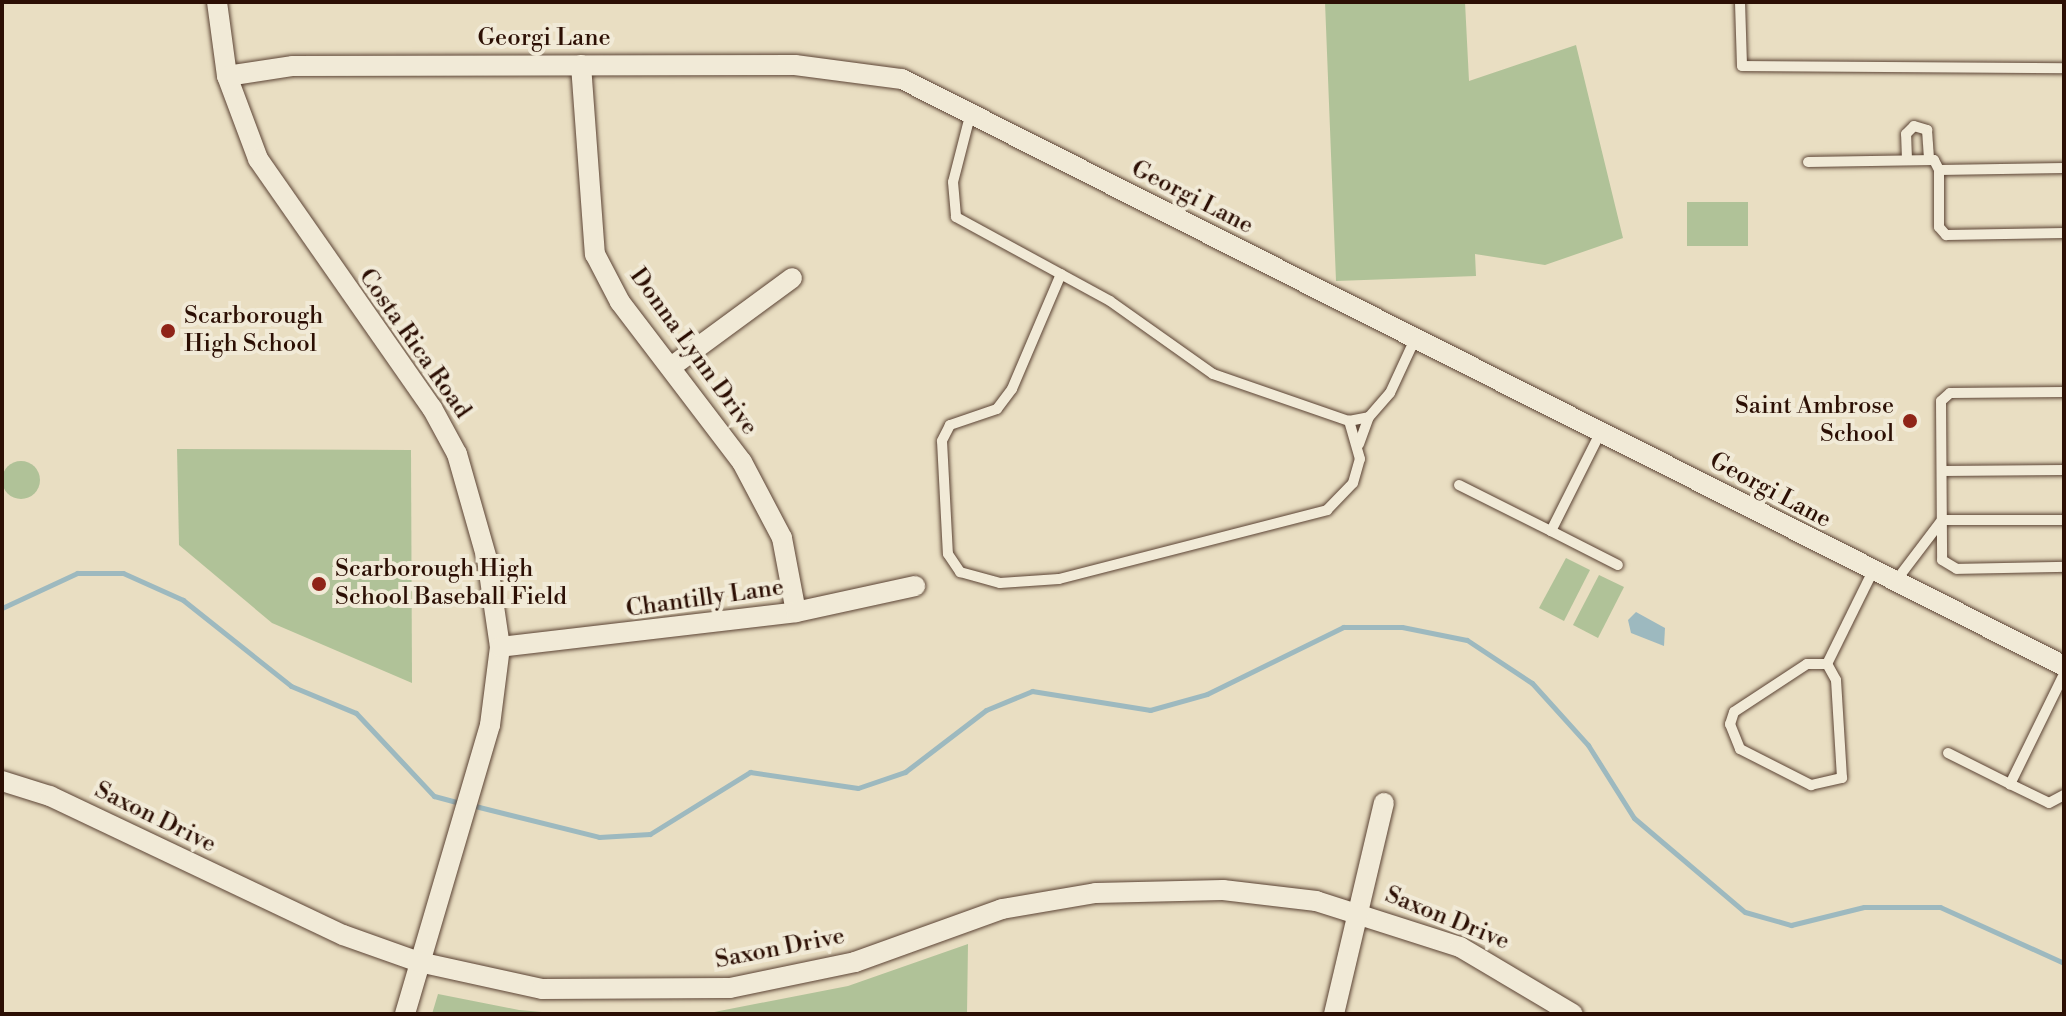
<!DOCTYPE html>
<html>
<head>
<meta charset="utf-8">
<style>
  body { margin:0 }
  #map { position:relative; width:2066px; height:1016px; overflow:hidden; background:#e9dec2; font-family:"Libre Bodoni",serif }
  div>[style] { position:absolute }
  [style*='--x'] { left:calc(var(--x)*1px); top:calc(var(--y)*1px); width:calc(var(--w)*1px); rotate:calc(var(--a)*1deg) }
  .green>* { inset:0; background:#b0c298 }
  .round { border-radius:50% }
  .water>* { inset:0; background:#9db9bf }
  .stream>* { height:5px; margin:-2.5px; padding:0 2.5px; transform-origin:2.5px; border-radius:2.5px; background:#9db9bf }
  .roads { filter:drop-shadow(0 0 2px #5b4334) drop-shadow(0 0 2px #5b4334) }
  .lane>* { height:10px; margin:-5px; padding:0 5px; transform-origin:5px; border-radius:5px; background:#f1ead7 }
  .street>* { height:20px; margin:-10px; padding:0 10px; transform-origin:10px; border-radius:10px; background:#f1ead7 }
  .dots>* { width:22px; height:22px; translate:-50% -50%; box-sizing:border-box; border:4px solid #f1ead7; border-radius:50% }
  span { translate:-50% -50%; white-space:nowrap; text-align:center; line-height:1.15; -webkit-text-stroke:8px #f1ead7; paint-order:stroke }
  .street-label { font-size:24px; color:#2c0f04 }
  .poi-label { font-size:24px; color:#2c0f04 }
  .left { translate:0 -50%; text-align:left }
  .right { translate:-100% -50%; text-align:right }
  .frame { position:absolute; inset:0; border:4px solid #2c0f04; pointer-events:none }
</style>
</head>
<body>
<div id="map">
  <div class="green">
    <div style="clip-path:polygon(1325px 2px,1465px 2px,1469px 81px,1576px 45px,1623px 238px,1545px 265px,1475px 254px,1476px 276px,1336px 281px)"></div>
    <div style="clip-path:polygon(1687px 202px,1748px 202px,1748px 246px,1687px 246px)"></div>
    <div style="clip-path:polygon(177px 449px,411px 450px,412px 683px,272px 623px,179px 545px)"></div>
    <div class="round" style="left:2px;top:461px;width:38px;height:38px"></div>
    <div style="clip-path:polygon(1566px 558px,1590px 570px,1564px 621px,1539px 608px)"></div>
    <div style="clip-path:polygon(1599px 575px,1624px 587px,1598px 638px,1573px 625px)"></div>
    <div style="clip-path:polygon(968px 944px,967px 1014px,704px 1014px,848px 986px)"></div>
    <div style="clip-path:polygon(438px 994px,519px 1010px,565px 1014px,432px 1014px)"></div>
  </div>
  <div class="water">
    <div style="clip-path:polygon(1636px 612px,1665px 628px,1664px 646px,1631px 633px,1628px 620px)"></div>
  </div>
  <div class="stream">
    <div style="--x:2;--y:608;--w:83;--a:-25"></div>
    <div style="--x:77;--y:573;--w:46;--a:0"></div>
    <div style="--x:123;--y:573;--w:66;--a:24.2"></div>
    <div style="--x:183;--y:600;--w:138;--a:38.5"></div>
    <div style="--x:291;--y:686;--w:70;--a:22.6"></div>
    <div style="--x:356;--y:713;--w:114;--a:46.8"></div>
    <div style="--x:434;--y:796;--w:28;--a:15"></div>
    <div style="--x:471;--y:805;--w:132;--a:14"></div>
    <div style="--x:599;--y:837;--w:51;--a:-3.4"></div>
    <div style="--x:650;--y:834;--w:118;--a:-31.8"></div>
    <div style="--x:750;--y:772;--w:109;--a:8.4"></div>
    <div style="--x:858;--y:788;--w:50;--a:-18.8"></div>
    <div style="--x:905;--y:772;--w:102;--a:-37.4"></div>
    <div style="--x:986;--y:710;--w:50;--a:-22.4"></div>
    <div style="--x:1032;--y:691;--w:120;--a:9.1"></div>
    <div style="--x:1150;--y:710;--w:59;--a:-15.7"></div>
    <div style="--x:1207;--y:694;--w:152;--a:-26.2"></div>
    <div style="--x:1343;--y:627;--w:59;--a:0"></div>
    <div style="--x:1402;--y:627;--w:66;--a:11.3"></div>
    <div style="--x:1467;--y:640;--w:78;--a:33.5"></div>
    <div style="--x:1532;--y:683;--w:84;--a:47.9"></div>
    <div style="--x:1588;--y:745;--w:86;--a:57.8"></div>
    <div style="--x:1634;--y:818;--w:145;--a:40.3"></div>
    <div style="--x:1745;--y:912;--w:48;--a:15.8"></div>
    <div style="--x:1791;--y:925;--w:75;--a:-13.9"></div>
    <div style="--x:1864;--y:907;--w:76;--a:0"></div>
    <div style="--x:1940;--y:907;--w:136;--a:24.3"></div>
  </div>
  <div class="roads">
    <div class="lane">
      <div style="--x:1740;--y:2;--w:64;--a:88.2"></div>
      <div style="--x:1742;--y:66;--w:322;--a:0.4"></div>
      <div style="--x:971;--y:112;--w:72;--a:104.4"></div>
      <div style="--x:953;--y:182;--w:35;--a:85"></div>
      <div style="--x:956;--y:217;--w:175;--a:28.6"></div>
      <div style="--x:1110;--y:301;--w:126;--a:35.3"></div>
      <div style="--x:1213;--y:374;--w:144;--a:19.1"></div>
      <div style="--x:1349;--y:421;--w:20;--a:-11"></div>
      <div style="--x:1369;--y:417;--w:32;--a:-49"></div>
      <div style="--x:1390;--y:393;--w:60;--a:-65.2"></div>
      <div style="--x:1907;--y:160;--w:26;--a:-92"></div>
      <div style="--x:1906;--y:134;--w:11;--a:-45"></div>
      <div style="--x:1914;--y:126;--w:14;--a:17"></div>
      <div style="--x:1927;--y:130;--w:30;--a:86"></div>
      <div style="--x:1808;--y:162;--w:126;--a:-0.9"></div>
      <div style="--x:1934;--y:160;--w:11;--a:63"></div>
      <div style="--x:2064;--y:168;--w:125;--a:179.1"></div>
      <div style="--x:1939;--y:170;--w:57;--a:90"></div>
      <div style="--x:1939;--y:227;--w:11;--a:49"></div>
      <div style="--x:1946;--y:235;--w:118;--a:-1"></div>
      <div style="--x:1061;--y:274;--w:125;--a:113.1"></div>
      <div style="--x:1012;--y:389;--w:25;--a:127"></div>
      <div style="--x:997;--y:409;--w:50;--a:161.2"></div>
      <div style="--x:950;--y:425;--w:18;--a:117"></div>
      <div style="--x:942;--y:441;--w:113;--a:87"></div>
      <div style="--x:948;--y:554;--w:22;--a:56"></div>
      <div style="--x:960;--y:572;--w:41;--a:15.4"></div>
      <div style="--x:1000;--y:583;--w:59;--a:-3.9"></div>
      <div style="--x:1059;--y:579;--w:277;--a:-14.4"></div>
      <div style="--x:1327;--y:510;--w:37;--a:-46"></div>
      <div style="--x:1353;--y:483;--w:25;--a:-74"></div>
      <div style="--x:1360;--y:459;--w:40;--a:-106"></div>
      <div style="--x:2064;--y:392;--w:114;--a:179.5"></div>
      <div style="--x:1950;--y:393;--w:12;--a:138"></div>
      <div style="--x:1941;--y:401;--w:159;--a:89.6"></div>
      <div style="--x:1942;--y:560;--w:17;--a:31"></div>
      <div style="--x:1957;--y:569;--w:107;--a:-1.1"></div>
      <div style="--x:1359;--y:444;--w:29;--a:-70"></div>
      <div style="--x:1942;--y:471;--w:122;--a:-0.5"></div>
      <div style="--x:1459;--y:485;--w:103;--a:26.6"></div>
      <div style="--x:1551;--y:531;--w:110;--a:-63.4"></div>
      <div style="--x:1942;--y:520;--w:122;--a:0"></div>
      <div style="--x:1551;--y:531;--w:75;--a:26.9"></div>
      <div style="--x:1895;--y:582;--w:78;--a:-52.8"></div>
      <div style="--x:1827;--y:664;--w:20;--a:180"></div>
      <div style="--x:1807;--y:664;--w:87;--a:146.7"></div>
      <div style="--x:1734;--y:712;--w:13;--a:108"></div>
      <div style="--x:1730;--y:724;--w:27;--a:68"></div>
      <div style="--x:1740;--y:749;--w:80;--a:26.9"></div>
      <div style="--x:1811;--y:785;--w:32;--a:-13"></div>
      <div style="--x:1842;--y:778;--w:98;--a:-93.5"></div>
      <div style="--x:1836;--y:680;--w:18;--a:-119"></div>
      <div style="--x:1827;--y:664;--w:102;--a:-63.7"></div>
      <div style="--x:2064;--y:674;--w:123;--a:116.1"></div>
      <div style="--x:2010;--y:784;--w:43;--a:26"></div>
      <div style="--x:2049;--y:803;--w:17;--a:-28"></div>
      <div style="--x:1948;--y:753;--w:69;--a:26.6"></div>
    </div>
    <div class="street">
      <div style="--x:217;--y:2;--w:75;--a:82.3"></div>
      <div style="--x:227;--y:76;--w:89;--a:69.5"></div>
      <div style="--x:258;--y:159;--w:304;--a:55.1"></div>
      <div style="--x:432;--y:408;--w:52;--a:61.5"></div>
      <div style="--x:457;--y:454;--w:109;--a:74.1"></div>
      <div style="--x:487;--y:559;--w:89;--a:81.6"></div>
      <div style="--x:500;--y:647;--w:79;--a:97.3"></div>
      <div style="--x:490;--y:725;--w:301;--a:106.4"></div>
      <div style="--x:581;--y:65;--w:190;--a:85.8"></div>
      <div style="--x:595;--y:254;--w:54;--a:62.5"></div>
      <div style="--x:620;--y:302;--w:201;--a:52.7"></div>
      <div style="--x:742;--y:462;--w:86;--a:62.2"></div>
      <div style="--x:782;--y:538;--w:75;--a:79.3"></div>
      <div style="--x:227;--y:76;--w:67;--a:-8.6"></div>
      <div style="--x:293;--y:66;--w:502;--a:-0.11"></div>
      <div style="--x:795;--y:65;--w:108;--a:7.5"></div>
      <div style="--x:902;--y:79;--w:1302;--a:26.8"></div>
      <div style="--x:671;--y:367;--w:150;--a:-36.3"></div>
      <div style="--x:500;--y:647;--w:298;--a:-6.7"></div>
      <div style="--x:796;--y:612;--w:122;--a:-12.3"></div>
      <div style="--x:2;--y:781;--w:50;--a:17.4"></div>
      <div style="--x:50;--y:796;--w:324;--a:25.4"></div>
      <div style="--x:343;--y:935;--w:81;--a:19.6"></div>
      <div style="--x:419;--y:962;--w:126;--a:12.4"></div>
      <div style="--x:542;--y:989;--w:188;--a:-0.3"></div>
      <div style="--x:730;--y:988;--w:128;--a:-11.7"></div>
      <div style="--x:855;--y:962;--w:156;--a:-19.8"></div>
      <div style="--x:1002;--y:909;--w:95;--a:-9.7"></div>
      <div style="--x:1096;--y:893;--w:127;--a:-1.4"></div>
      <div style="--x:1223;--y:890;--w:94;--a:6.7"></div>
      <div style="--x:1316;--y:901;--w:151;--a:17.7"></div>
      <div style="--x:1460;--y:947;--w:131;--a:30.7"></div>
      <div style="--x:1334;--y:1014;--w:217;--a:-76.7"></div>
    </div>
  </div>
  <div class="dots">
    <div style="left:168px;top:331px;background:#8f2418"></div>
    <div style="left:1910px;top:421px;background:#8f2418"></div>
    <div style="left:319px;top:584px;background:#8f2418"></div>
  </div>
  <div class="street-label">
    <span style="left:544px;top:39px">Georgi Lane</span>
    <span style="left:1192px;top:198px;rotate:27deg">Georgi Lane</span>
    <span style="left:414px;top:344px;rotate:55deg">Costa Rica Road</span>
    <span style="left:693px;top:352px;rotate:54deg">Donna Lynn Drive</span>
    <span style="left:1770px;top:491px;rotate:28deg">Georgi Lane</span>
    <span style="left:705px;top:599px;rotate:-8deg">Chantilly Lane</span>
    <span style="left:155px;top:818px;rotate:26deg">Saxon Drive</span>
    <span style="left:1447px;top:919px;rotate:22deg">Saxon Drive</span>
    <span style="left:780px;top:949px;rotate:-11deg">Saxon Drive</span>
  </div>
  <div class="poi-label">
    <span class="left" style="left:184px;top:331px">Scarborough<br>High School</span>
    <span class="right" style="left:1894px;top:421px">Saint Ambrose<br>School</span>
    <span class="left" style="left:335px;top:584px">Scarborough High<br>School Baseball Field</span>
  </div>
  <div class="frame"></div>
</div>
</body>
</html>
